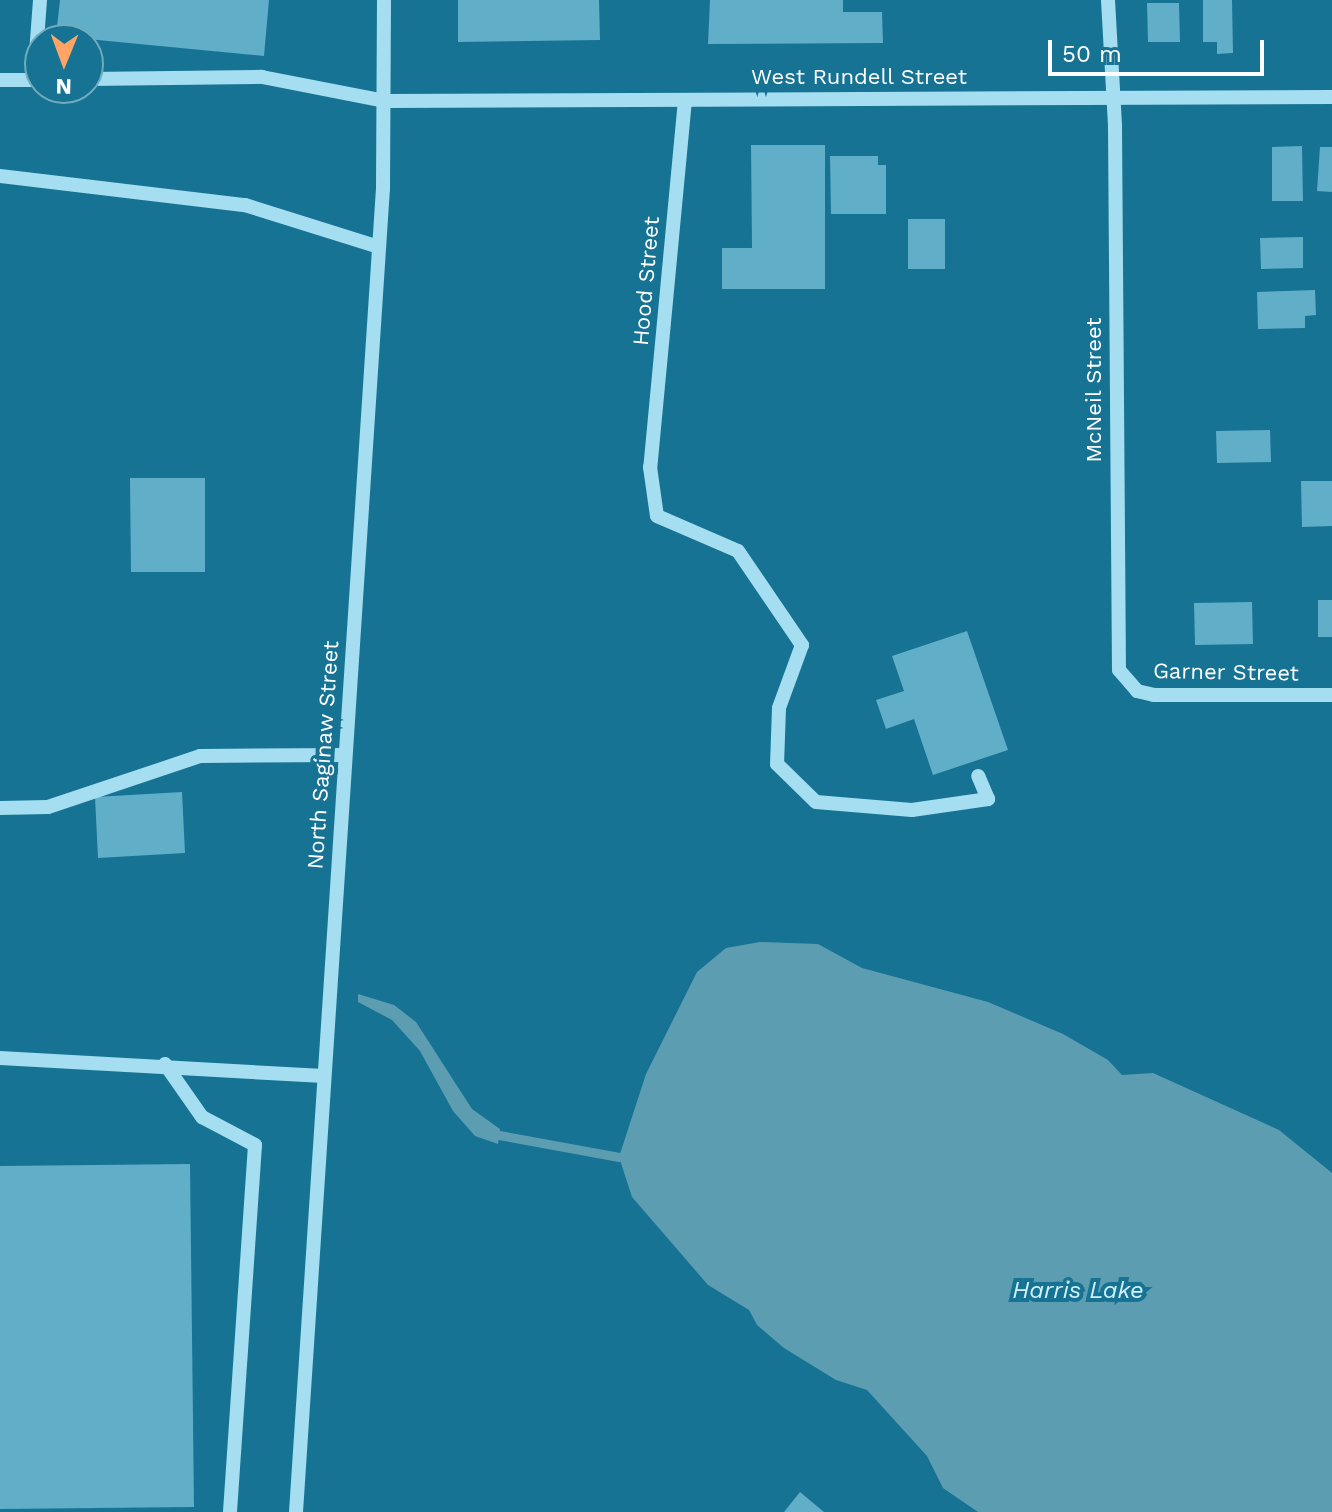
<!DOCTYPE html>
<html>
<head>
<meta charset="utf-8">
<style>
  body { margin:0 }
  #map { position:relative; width:1332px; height:1512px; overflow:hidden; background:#167393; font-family:"Work Sans",sans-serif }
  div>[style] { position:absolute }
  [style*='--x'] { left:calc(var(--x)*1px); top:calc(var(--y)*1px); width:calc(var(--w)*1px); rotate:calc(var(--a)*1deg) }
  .water>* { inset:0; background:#5d9db2 }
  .stream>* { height:9px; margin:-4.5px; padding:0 4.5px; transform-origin:4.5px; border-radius:4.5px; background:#5d9db2 }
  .building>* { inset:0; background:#61aec8 }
  .minor>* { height:14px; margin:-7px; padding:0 7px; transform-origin:7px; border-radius:7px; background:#a5def1 }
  span { translate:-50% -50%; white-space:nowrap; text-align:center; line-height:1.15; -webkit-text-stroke:8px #167393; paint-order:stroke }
  .street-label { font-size:22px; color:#fff }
  .water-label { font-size:24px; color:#d0f1fb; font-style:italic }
  .north { position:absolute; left:24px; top:24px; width:80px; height:80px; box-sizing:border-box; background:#167393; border:2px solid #73abbe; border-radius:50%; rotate:181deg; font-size:22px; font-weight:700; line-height:32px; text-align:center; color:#fff }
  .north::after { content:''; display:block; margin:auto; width:28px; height:36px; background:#ffa465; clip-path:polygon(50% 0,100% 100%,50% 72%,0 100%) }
  .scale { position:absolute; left:1048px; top:40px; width:216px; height:36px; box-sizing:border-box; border:4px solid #fff; border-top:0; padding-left:10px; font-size:24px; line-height:28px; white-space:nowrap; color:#fff; -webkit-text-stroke:6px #167393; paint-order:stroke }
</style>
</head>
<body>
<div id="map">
  <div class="water">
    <div style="clip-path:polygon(760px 942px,818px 944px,862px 968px,988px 1002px,1063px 1034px,1108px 1060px,1122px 1075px,1153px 1073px,1279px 1130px,1332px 1173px,1332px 1512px,978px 1512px,943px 1488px,927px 1456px,867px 1390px,836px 1380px,784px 1348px,757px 1325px,749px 1310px,708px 1285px,632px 1197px,619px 1157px,646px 1074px,697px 972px,726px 948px)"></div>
    <div style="clip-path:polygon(358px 994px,394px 1005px,416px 1022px,472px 1109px,500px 1129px,498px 1144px,475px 1136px,453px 1111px,420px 1051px,392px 1020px,358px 1002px)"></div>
  </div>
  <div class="stream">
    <div style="--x:499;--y:1135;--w:122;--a:10.4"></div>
  </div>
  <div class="building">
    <div style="clip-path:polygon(60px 0,269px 0,264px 56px,56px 36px)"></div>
    <div style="clip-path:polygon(458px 0,599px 0,600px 40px,458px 42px)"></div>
    <div style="clip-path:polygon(710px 0,843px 0,843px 12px,882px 12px,883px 43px,708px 44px)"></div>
    <div style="clip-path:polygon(1203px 0,1232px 0,1233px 53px,1217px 54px,1217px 42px,1203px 42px)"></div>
    <div style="clip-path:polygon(1147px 3px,1179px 3px,1180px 42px,1148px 42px)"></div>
    <div style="clip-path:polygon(751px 145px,825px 145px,825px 289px,722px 289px,722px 248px,752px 248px)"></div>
    <div style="clip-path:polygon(1302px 146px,1303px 201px,1272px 201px,1272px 147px)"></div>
    <div style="clip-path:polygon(1320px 147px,1332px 147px,1332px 192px,1317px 191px)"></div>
    <div style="clip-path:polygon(830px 156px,878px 156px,878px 165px,886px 165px,886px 214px,831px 214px)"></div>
    <div style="clip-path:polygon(908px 219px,945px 219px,945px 269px,908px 269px)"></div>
    <div style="clip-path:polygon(1303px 237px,1303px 268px,1261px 269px,1260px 238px)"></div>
    <div style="clip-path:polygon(1315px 290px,1316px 315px,1305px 316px,1305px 328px,1258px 329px,1257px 292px)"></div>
    <div style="clip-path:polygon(1270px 430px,1271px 462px,1217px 463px,1216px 431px)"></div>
    <div style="clip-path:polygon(130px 478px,205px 478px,205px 572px,131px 572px)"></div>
    <div style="clip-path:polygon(1301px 481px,1332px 481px,1332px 526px,1302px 527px)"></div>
    <div style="clip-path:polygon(1318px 600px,1332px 600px,1332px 637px,1318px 637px)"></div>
    <div style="clip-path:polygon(1252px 602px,1253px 644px,1195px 645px,1194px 603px)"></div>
    <div style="clip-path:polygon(967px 631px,1008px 750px,933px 775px,914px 719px,886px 729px,876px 700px,904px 691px,892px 656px)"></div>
    <div style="clip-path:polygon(182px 792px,185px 853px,98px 858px,95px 797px)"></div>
    <div style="clip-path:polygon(190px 1164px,194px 1507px,0 1509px,0 1166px)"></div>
    <div style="clip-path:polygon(800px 1492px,824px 1512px,784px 1512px)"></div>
  </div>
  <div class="minor">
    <div style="--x:1108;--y:0;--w:127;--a:86.8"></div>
    <div style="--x:1115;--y:127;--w:543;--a:89.58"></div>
    <div style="--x:1119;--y:670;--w:28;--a:49"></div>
    <div style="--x:1137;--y:691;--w:17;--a:13"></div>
    <div style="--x:1154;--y:695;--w:178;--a:0"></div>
    <div style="--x:88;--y:79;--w:174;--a:-0.7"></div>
    <div style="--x:262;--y:77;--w:126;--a:11"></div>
    <div style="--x:386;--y:101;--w:946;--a:-0.24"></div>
    <div style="--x:0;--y:80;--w:40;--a:0"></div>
    <div style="--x:34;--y:80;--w:80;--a:-85.7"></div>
    <div style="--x:685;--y:100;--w:369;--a:95.4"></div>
    <div style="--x:650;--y:467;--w:49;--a:81.9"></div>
    <div style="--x:657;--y:516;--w:88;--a:23.4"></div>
    <div style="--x:738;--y:551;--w:114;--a:55.8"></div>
    <div style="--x:802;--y:645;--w:67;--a:110.1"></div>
    <div style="--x:779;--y:708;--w:56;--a:92"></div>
    <div style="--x:777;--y:764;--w:54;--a:44.3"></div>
    <div style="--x:816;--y:802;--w:96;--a:4.8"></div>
    <div style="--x:912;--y:810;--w:77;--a:-8.2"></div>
    <div style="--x:988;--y:799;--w:25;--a:-113"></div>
    <div style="--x:0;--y:176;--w:247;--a:6.8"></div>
    <div style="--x:245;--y:205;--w:140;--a:17.4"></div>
    <div style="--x:0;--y:808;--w:48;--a:-1.2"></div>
    <div style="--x:48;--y:807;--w:160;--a:-18.5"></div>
    <div style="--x:200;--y:756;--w:145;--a:-0.4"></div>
    <div style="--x:0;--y:1058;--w:324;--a:3.2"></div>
    <div style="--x:165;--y:1064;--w:65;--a:55.1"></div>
    <div style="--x:202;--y:1117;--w:60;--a:27.8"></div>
    <div style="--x:255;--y:1145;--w:368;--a:93.9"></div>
    <div style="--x:296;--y:1512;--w:1326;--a:-86.24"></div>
    <div style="--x:383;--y:189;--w:189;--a:-89.7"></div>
  </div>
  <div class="street-label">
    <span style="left:859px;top:77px">West Rundell Street</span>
    <span style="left:646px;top:281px;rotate:-85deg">Hood Street</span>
    <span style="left:1094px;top:390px;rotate:-90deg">McNeil Street</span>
    <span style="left:1226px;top:672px;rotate:1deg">Garner Street</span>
    <span style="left:323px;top:755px;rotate:-86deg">North Saginaw Street</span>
  </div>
  <div class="water-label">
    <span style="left:1078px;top:1291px">Harris Lake</span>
  </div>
  <div class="north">N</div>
  <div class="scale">50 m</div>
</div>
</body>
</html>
